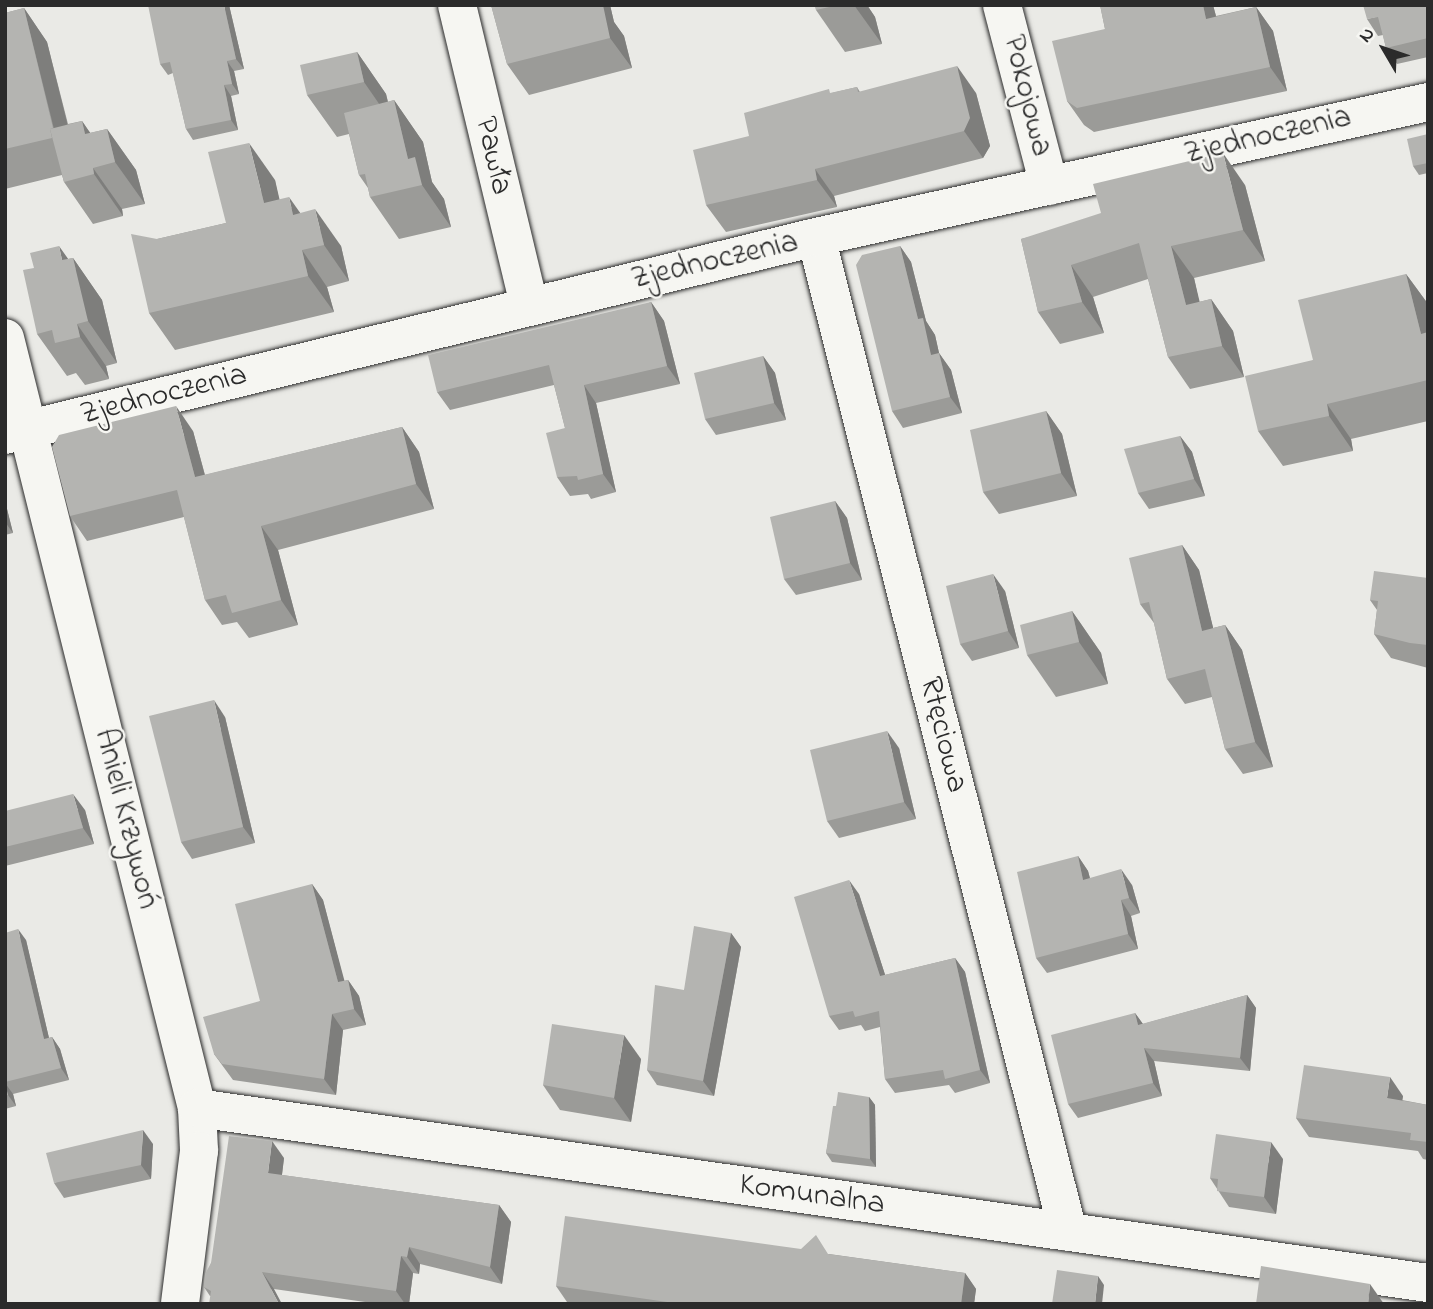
<!DOCTYPE html>
<html>
<head>
<meta charset="utf-8">
<style>
  body { margin:0 }
  #map { position:relative; width:1433px; height:1309px; overflow:hidden; background:#eaeae6; font-family:"Indie Flower",sans-serif }
  div>[style] { position:absolute }
  [style*='--x'] { left:calc(var(--x)*1px); top:calc(var(--y)*1px); width:calc(var(--w)*1px); rotate:calc(var(--a)*1deg) }
  .roads { filter:drop-shadow(0 0 2px #2b2b2b) drop-shadow(0 0 2px #2b2b2b) }
  .minor>* { height:38px; margin:-19px; padding:0 19px; transform-origin:19px; border-radius:19px; background:#f6f6f2 }
  .wall>* { inset:0; background:#9b9b98 }
  .shaded-wall>* { inset:0; background:#7e7e7c }
  .building>* { inset:0; background:#b4b4b1 }
  span { translate:-50% -50%; white-space:nowrap; text-align:center; line-height:1.15; -webkit-text-stroke:5px #f6f6f2; paint-order:stroke }
  .street-label { font-size:32px; color:#2b2b2b }
  .frame { position:absolute; inset:0; border:7px solid #2b2b2b; pointer-events:none }
  .north { position:absolute; left:1349px; top:14px; width:70px; height:70px; -webkit-text-stroke:5px #f6f6f2; paint-order:stroke; rotate:309deg; font-size:19px; font-weight:700; line-height:28px; text-align:center; color:#2b2b2b }
  .north::after { content:''; display:block; margin:auto; width:24px; height:32px; background:#2b2b2b; clip-path:polygon(50% 0,100% 100%,50% 72%,0 100%) }
</style>
</head>
<body>
<div id="map">
  <div class="roads">
    <div class="minor">
      <div style="--x:457;--y:5;--w:309;--a:76.5"></div>
      <div style="--x:1002;--y:5;--w:187;--a:75.4"></div>
      <div style="--x:816;--y:237;--w:1026;--a:75.79"></div>
      <div style="--x:5;--y:338;--w:794;--a:76"></div>
      <div style="--x:197;--y:1108;--w:43;--a:87.3"></div>
      <div style="--x:199;--y:1151;--w:154;--a:97.1"></div>
      <div style="--x:5;--y:435;--w:835;--a:-13.72"></div>
      <div style="--x:816;--y:237;--w:627;--a:-12.44"></div>
      <div style="--x:197;--y:1108;--w:1243;--a:8.09"></div>
    </div>
  </div>
  <div class="wall">
    <div style="clip-path:polygon(229px 5px,244px 69px,234px 71px,239px 94px,231px 96px,238px 130px,193px 140px,186px 129px,173px 73px,168px 75px,160px 64px)"></div>
    <div style="clip-path:polygon(491px 5px,610px 5px,614px 22px,624px 36px,632px 68px,529px 95px,507px 64px)"></div>
    <div style="clip-path:polygon(815px 5px,867px 5px,875px 17px,882px 44px,845px 52px,816px 10px)"></div>
    <div style="clip-path:polygon(1100px 5px,1213px 5px,1216px 16px,1256px 7px,1273px 31px,1287px 91px,1094px 132px,1084px 125px,1067px 101px,1105px 29px)"></div>
    <div style="clip-path:polygon(1428px 5px,1428px 57px,1397px 64px,1386px 48px,1383px 35px,1378px 36px,1367px 19px)"></div>
    <div style="clip-path:polygon(24px 8px,47px 42px,68px 124px,82px 121px,90px 133px,107px 129px,136px 170px,145px 204px,122px 209px,123px 216px,93px 224px,64px 182px,62px 175px,5px 189px,5px 13px)"></div>
    <div style="clip-path:polygon(357px 52px,386px 94px,388px 102px,394px 100px,423px 142px,432px 182px,444px 199px,451px 227px,399px 239px,370px 197px,368px 188px,359px 175px,349px 134px,337px 137px,307px 95px)"></div>
    <div style="clip-path:polygon(857px 87px,860px 92px,976px 93px,990px 146px,983px 158px,834px 196px,837px 207px,726px 232px,706px 205px,832px 93px)"></div>
    <div style="clip-path:polygon(1428px 134px,1428px 173px,1419px 175px,1413px 166px)"></div>
    <div style="clip-path:polygon(275px 180px,279px 200px,300px 213px,341px 246px,349px 281px,327px 287px,334px 312px,175px 350px,149px 313px,157px 239px,226px 223px)"></div>
    <div style="clip-path:polygon(1245px 185px,1265px 261px,1194px 278px,1199px 302px,1211px 299px,1233px 331px,1244px 377px,1190px 389px,1168px 357px,1148px 279px,1093px 297px,1104px 333px,1060px 344px,1038px 312px,1021px 239px)"></div>
    <div style="clip-path:polygon(900px 246px,911px 262px,926px 321px,935px 335px,939px 353px,951px 370px,962px 413px,903px 428px,892px 411px)"></div>
    <div style="clip-path:polygon(73px 258px,102px 300px,117px 363px,106px 366px,109px 379px,85px 385px,76px 373px,67px 376px,37px 334px,68px 259px)"></div>
    <div style="clip-path:polygon(1406px 274px,1428px 304px,1428px 421px,1351px 439px,1353px 451px,1283px 466px,1258px 431px,1313px 360px)"></div>
    <div style="clip-path:polygon(651px 302px,664px 321px,680px 384px,596px 403px,616px 492px,591px 499px,588px 494px,570px 496px,557px 477px,565px 428px,554px 385px,450px 410px,437px 392px)"></div>
    <div style="clip-path:polygon(763px 356px,775px 373px,786px 420px,716px 435px,705px 419px)"></div>
    <div style="clip-path:polygon(1046px 411px,1062px 434px,1077px 496px,999px 514px,983px 492px)"></div>
    <div style="clip-path:polygon(402px 427px,419px 452px,434px 509px,278px 550px,298px 625px,249px 638px,237px 622px,222px 625px,205px 600px,184px 517px,87px 541px,70px 516px,193px 431px,205px 475px)"></div>
    <div style="clip-path:polygon(1180px 436px,1192px 452px,1205px 496px,1149px 509px,1138px 493px)"></div>
    <div style="clip-path:polygon(5px 501px,13px 533px,5px 535px)"></div>
    <div style="clip-path:polygon(835px 501px,847px 518px,862px 580px,796px 595px,784px 579px)"></div>
    <div style="clip-path:polygon(1182px 545px,1199px 570px,1213px 628px,1225px 625px,1242px 650px,1273px 767px,1243px 774px,1225px 749px,1212px 697px,1185px 704px,1167px 679px,1154px 623px,1140px 604px)"></div>
    <div style="clip-path:polygon(1428px 578px,1428px 668px,1391px 658px,1374px 634px,1377px 610px,1370px 600px)"></div>
    <div style="clip-path:polygon(1005px 591px,1019px 648px,972px 661px,960px 644px)"></div>
    <div style="clip-path:polygon(1072px 611px,1101px 653px,1108px 684px,1056px 697px,1027px 655px)"></div>
    <div style="clip-path:polygon(225px 717px,255px 843px,192px 859px,181px 842px)"></div>
    <div style="clip-path:polygon(899px 748px,916px 819px,839px 838px,827px 821px)"></div>
    <div style="clip-path:polygon(85px 810px,94px 844px,5px 866px,5px 811px)"></div>
    <div style="clip-path:polygon(1078px 856px,1088px 871px,1090px 878px,1132px 885px,1140px 913px,1131px 916px,1138px 949px,1047px 973px,1036px 958px)"></div>
    <div style="clip-path:polygon(312px 884px,323px 900px,344px 981px,348px 980px,359px 996px,366px 1025px,343px 1030px,336px 1095px,233px 1080px,214px 1054px,260px 1001px)"></div>
    <div style="clip-path:polygon(859px 894px,885px 975px,955px 958px,965px 972px,990px 1083px,955px 1093px,949px 1085px,895px 1093px,885px 1079px,880px 1027px,865px 1031px,861px 1025px,839px 1030px,829px 1016px)"></div>
    <div style="clip-path:polygon(5px 933px,26px 940px,49px 1038px,52px 1037px,60px 1049px,69px 1080px,13px 1094px,16px 1106px,5px 1109px)"></div>
    <div style="clip-path:polygon(731px 933px,741px 947px,714px 1096px,657px 1085px,647px 1070px,684px 990px)"></div>
    <div style="clip-path:polygon(1247px 995px,1256px 1008px,1250px 1071px,1154px 1061px,1162px 1096px,1078px 1118px,1068px 1104px,1135px 1013px,1143px 1024px)"></div>
    <div style="clip-path:polygon(641px 1059px,631px 1122px,560px 1110px,543px 1085px)"></div>
    <div style="clip-path:polygon(1403px 1096px,1402px 1100px,1428px 1105px,1428px 1160px,1423px 1159px,1418px 1151px,1309px 1137px,1296px 1118px)"></div>
    <div style="clip-path:polygon(869px 1097px,875px 1105px,876px 1167px,832px 1162px,826px 1153px,836px 1106px)"></div>
    <div style="clip-path:polygon(153px 1144px,151px 1179px,64px 1198px,54px 1183px)"></div>
    <div style="clip-path:polygon(284px 1158px,282px 1175px,499px 1205px,511px 1222px,502px 1284px,420px 1264px,419px 1274px,413px 1273px,409px 1304px,379px 1304px,274px 1289px,210px 1296px,204px 1287px,211px 1263px)"></div>
    <div style="clip-path:polygon(1283px 1159px,1276px 1214px,1229px 1207px,1210px 1178px)"></div>
    <div style="clip-path:polygon(829px 1254px,965px 1273px,976px 1289px,974px 1304px,579px 1304px,567px 1302px,556px 1286px)"></div>
  </div>
  <div class="shaded-wall">
    <div style="clip-path:polygon(224px 5px,229px 5px,244px 69px,236px 59px)"></div>
    <div style="clip-path:polygon(597px 5px,610px 5px,614px 22px,624px 36px,632px 68px,610px 38px)"></div>
    <div style="clip-path:polygon(854px 5px,867px 5px,875px 17px,882px 44px)"></div>
    <div style="clip-path:polygon(1203px 5px,1213px 5px,1223px 43px,1206px 19px)"></div>
    <div style="clip-path:polygon(1256px 7px,1273px 31px,1287px 91px,1270px 67px)"></div>
    <div style="clip-path:polygon(24px 8px,47px 42px,79px 171px,56px 137px)"></div>
    <div style="clip-path:polygon(357px 52px,386px 94px,393px 124px,364px 82px)"></div>
    <div style="clip-path:polygon(227px 61px,234px 71px,239px 94px,232px 84px)"></div>
    <div style="clip-path:polygon(957px 66px,976px 93px,990px 146px,983px 158px,964px 131px)"></div>
    <div style="clip-path:polygon(224px 85px,231px 96px,238px 130px,231px 120px)"></div>
    <div style="clip-path:polygon(394px 100px,423px 142px,432px 182px,444px 199px,451px 227px,422px 185px,408px 159px)"></div>
    <div style="clip-path:polygon(82px 121px,111px 163px,85px 134px)"></div>
    <div style="clip-path:polygon(107px 129px,136px 170px,145px 204px,115px 162px)"></div>
    <div style="clip-path:polygon(249px 143px,275px 180px,289px 240px,264px 203px)"></div>
    <div style="clip-path:polygon(1223px 153px,1245px 185px,1265px 261px,1243px 230px)"></div>
    <div style="clip-path:polygon(93px 168px,122px 209px,123px 216px,94px 174px)"></div>
    <div style="clip-path:polygon(815px 169px,834px 196px,837px 207px,817px 180px)"></div>
    <div style="clip-path:polygon(289px 197px,315px 234px,293px 215px)"></div>
    <div style="clip-path:polygon(315px 209px,341px 246px,349px 281px,324px 245px)"></div>
    <div style="clip-path:polygon(59px 246px,76px 270px,73px 258px,102px 300px,117px 363px,88px 321px,62px 260px)"></div>
    <div style="clip-path:polygon(900px 246px,911px 262px,926px 321px,935px 335px,943px 371px,931px 355px,918px 319px)"></div>
    <div style="clip-path:polygon(1171px 246px,1194px 278px,1208px 337px,1186px 305px)"></div>
    <div style="clip-path:polygon(302px 250px,327px 287px,334px 312px,308px 276px)"></div>
    <div style="clip-path:polygon(1071px 265px,1093px 297px,1104px 333px,1082px 302px)"></div>
    <div style="clip-path:polygon(1406px 274px,1428px 304px,1428px 344px,1421px 334px)"></div>
    <div style="clip-path:polygon(1211px 299px,1233px 331px,1244px 377px,1222px 346px)"></div>
    <div style="clip-path:polygon(651px 302px,664px 321px,680px 384px,667px 366px)"></div>
    <div style="clip-path:polygon(77px 324px,106px 366px,109px 379px,80px 337px)"></div>
    <div style="clip-path:polygon(939px 353px,951px 370px,962px 413px,950px 397px)"></div>
    <div style="clip-path:polygon(763px 356px,775px 373px,786px 420px,774px 403px)"></div>
    <div style="clip-path:polygon(584px 385px,596px 403px,616px 492px,603px 474px)"></div>
    <div style="clip-path:polygon(1327px 404px,1351px 439px,1353px 451px,1329px 416px)"></div>
    <div style="clip-path:polygon(176px 406px,193px 431px,212px 502px,195px 477px)"></div>
    <div style="clip-path:polygon(1046px 411px,1062px 434px,1077px 496px,1061px 473px)"></div>
    <div style="clip-path:polygon(402px 427px,419px 452px,434px 509px,416px 484px)"></div>
    <div style="clip-path:polygon(1180px 436px,1192px 452px,1205px 496px,1194px 479px)"></div>
    <div style="clip-path:polygon(5px 501px,13px 533px,5px 522px)"></div>
    <div style="clip-path:polygon(835px 501px,847px 518px,862px 580px,850px 563px)"></div>
    <div style="clip-path:polygon(261px 526px,278px 550px,298px 625px,281px 600px)"></div>
    <div style="clip-path:polygon(1182px 545px,1199px 570px,1220px 656px,1202px 631px)"></div>
    <div style="clip-path:polygon(993px 574px,1005px 591px,1019px 648px,1008px 631px)"></div>
    <div style="clip-path:polygon(1072px 611px,1101px 653px,1108px 684px,1079px 642px)"></div>
    <div style="clip-path:polygon(1225px 625px,1242px 650px,1273px 767px,1255px 742px)"></div>
    <div style="clip-path:polygon(214px 700px,225px 717px,255px 843px,243px 827px)"></div>
    <div style="clip-path:polygon(887px 731px,899px 748px,916px 819px,904px 802px)"></div>
    <div style="clip-path:polygon(73px 794px,85px 810px,94px 844px,83px 828px)"></div>
    <div style="clip-path:polygon(1078px 856px,1088px 871px,1094px 895px,1083px 880px)"></div>
    <div style="clip-path:polygon(1121px 869px,1132px 885px,1140px 913px,1129px 898px)"></div>
    <div style="clip-path:polygon(849px 880px,859px 894px,890px 990px,880px 976px)"></div>
    <div style="clip-path:polygon(312px 884px,323px 900px,349px 998px,338px 982px)"></div>
    <div style="clip-path:polygon(1121px 900px,1131px 916px,1138px 949px,1128px 934px)"></div>
    <div style="clip-path:polygon(18px 929px,26px 940px,52px 1051px,44px 1039px)"></div>
    <div style="clip-path:polygon(731px 933px,741px 947px,714px 1096px,703px 1081px)"></div>
    <div style="clip-path:polygon(955px 958px,965px 972px,990px 1083px,980px 1070px)"></div>
    <div style="clip-path:polygon(348px 980px,359px 996px,366px 1025px,354px 1009px)"></div>
    <div style="clip-path:polygon(1247px 995px,1256px 1008px,1250px 1071px,1240px 1058px)"></div>
    <div style="clip-path:polygon(1135px 1013px,1145px 1027px,1138px 1025px)"></div>
    <div style="clip-path:polygon(332px 1014px,343px 1030px,336px 1095px,324px 1079px)"></div>
    <div style="clip-path:polygon(624px 1035px,641px 1059px,631px 1122px,614px 1098px)"></div>
    <div style="clip-path:polygon(52px 1037px,60px 1049px,69px 1080px,61px 1068px)"></div>
    <div style="clip-path:polygon(1144px 1048px,1154px 1061px,1162px 1096px,1153px 1083px)"></div>
    <div style="clip-path:polygon(1390px 1077px,1403px 1096px,1400px 1117px,1387px 1098px)"></div>
    <div style="clip-path:polygon(5px 1083px,13px 1094px,16px 1106px,8px 1095px)"></div>
    <div style="clip-path:polygon(869px 1097px,875px 1105px,876px 1167px,870px 1159px)"></div>
    <div style="clip-path:polygon(143px 1130px,153px 1144px,151px 1179px,141px 1165px)"></div>
    <div style="clip-path:polygon(272px 1141px,284px 1158px,280px 1190px,268px 1173px)"></div>
    <div style="clip-path:polygon(1271px 1142px,1283px 1159px,1276px 1214px,1264px 1197px)"></div>
    <div style="clip-path:polygon(499px 1205px,511px 1222px,502px 1284px,490px 1267px)"></div>
    <div style="clip-path:polygon(409px 1247px,420px 1264px,419px 1274px,407px 1257px)"></div>
    <div style="clip-path:polygon(401px 1256px,413px 1273px,409px 1304px,405px 1304px,396px 1291px)"></div>
    <div style="clip-path:polygon(262px 1272px,274px 1289px,282px 1304px,279px 1304px)"></div>
    <div style="clip-path:polygon(965px 1273px,976px 1289px,974px 1304px,961px 1304px)"></div>
    <div style="clip-path:polygon(1098px 1276px,1104px 1285px,1102px 1304px,1095px 1304px)"></div>
    <div style="clip-path:polygon(1370px 1284px,1384px 1304px,1368px 1304px)"></div>
  </div>
  <div class="building">
    <div style="clip-path:polygon(148px 5px,224px 5px,236px 59px,227px 61px,232px 84px,224px 85px,231px 120px,186px 129px,170px 62px,160px 64px)"></div>
    <div style="clip-path:polygon(491px 5px,597px 5px,597px 7px,603px 5px,610px 38px,507px 64px)"></div>
    <div style="clip-path:polygon(815px 5px,838px 5px,816px 10px)"></div>
    <div style="clip-path:polygon(1100px 5px,1203px 5px,1206px 19px,1256px 7px,1270px 67px,1077px 108px,1067px 101px,1052px 41px,1105px 29px)"></div>
    <div style="clip-path:polygon(1363px 5px,1428px 5px,1428px 38px,1386px 48px,1378px 17px,1367px 19px)"></div>
    <div style="clip-path:polygon(24px 8px,53px 128px,50px 129px,52px 138px,5px 149px,5px 13px)"></div>
    <div style="clip-path:polygon(357px 52px,364px 82px,307px 95px,300px 65px)"></div>
    <div style="clip-path:polygon(957px 66px,970px 118px,964px 131px,815px 169px,817px 180px,706px 205px,693px 150px,749px 136px,744px 113px,829px 89px,830px 93px,857px 87px,858px 92px)"></div>
    <div style="clip-path:polygon(394px 100px,408px 159px,415px 157px,422px 185px,370px 197px,365px 174px,359px 175px,344px 113px)"></div>
    <div style="clip-path:polygon(82px 121px,85px 134px,107px 129px,115px 162px,93px 168px,94px 174px,64px 182px,50px 129px)"></div>
    <div style="clip-path:polygon(1428px 134px,1428px 163px,1413px 166px,1407px 139px)"></div>
    <div style="clip-path:polygon(249px 143px,264px 203px,289px 197px,293px 215px,315px 209px,324px 245px,302px 250px,308px 276px,149px 313px,131px 234px,157px 239px,226px 223px,208px 152px)"></div>
    <div style="clip-path:polygon(1223px 153px,1243px 230px,1171px 246px,1186px 305px,1211px 299px,1222px 346px,1168px 357px,1139px 243px,1071px 265px,1082px 302px,1038px 312px,1021px 239px,1101px 213px,1093px 184px)"></div>
    <div style="clip-path:polygon(59px 246px,62px 260px,73px 258px,88px 321px,77px 324px,80px 337px,55px 343px,52px 330px,37px 334px,23px 270px,34px 268px,30px 253px)"></div>
    <div style="clip-path:polygon(900px 246px,918px 319px,923px 318px,931px 355px,939px 353px,950px 397px,892px 411px,856px 265px,862px 255px)"></div>
    <div style="clip-path:polygon(1406px 274px,1421px 334px,1428px 332px,1428px 380px,1327px 404px,1329px 416px,1258px 431px,1245px 376px,1313px 360px,1298px 300px)"></div>
    <div style="clip-path:polygon(651px 302px,667px 366px,584px 385px,603px 474px,578px 480px,577px 476px,557px 477px,546px 433px,565px 428px,549px 365px,437px 392px,428px 355px)"></div>
    <div style="clip-path:polygon(763px 356px,774px 403px,705px 419px,694px 373px)"></div>
    <div style="clip-path:polygon(176px 406px,195px 477px,402px 427px,416px 484px,261px 526px,281px 600px,232px 613px,226px 595px,205px 600px,177px 490px,70px 516px,52px 447px,59px 435px)"></div>
    <div style="clip-path:polygon(1046px 411px,1061px 473px,983px 492px,970px 430px)"></div>
    <div style="clip-path:polygon(1180px 436px,1194px 479px,1138px 493px,1124px 449px)"></div>
    <div style="clip-path:polygon(835px 501px,850px 563px,784px 579px,770px 517px)"></div>
    <div style="clip-path:polygon(1182px 545px,1202px 631px,1225px 625px,1255px 742px,1225px 749px,1205px 669px,1167px 679px,1149px 602px,1140px 604px,1129px 558px)"></div>
    <div style="clip-path:polygon(1374px 571px,1428px 578px,1428px 645px,1410px 643px,1374px 634px,1378px 601px,1370px 600px)"></div>
    <div style="clip-path:polygon(993px 574px,1008px 631px,960px 644px,946px 586px)"></div>
    <div style="clip-path:polygon(1072px 611px,1079px 642px,1027px 655px,1020px 625px)"></div>
    <div style="clip-path:polygon(214px 700px,243px 827px,181px 842px,149px 716px)"></div>
    <div style="clip-path:polygon(887px 731px,904px 802px,827px 821px,810px 750px)"></div>
    <div style="clip-path:polygon(73px 794px,83px 828px,5px 847px,5px 811px)"></div>
    <div style="clip-path:polygon(1078px 856px,1083px 880px,1121px 869px,1129px 898px,1121px 900px,1128px 934px,1036px 958px,1017px 872px)"></div>
    <div style="clip-path:polygon(849px 880px,880px 976px,955px 958px,980px 1070px,945px 1079px,943px 1070px,885px 1079px,879px 1011px,855px 1017px,853px 1011px,829px 1016px,794px 897px)"></div>
    <div style="clip-path:polygon(312px 884px,338px 982px,348px 980px,354px 1009px,332px 1014px,324px 1079px,222px 1064px,214px 1054px,203px 1017px,260px 1001px,235px 904px)"></div>
    <div style="clip-path:polygon(694px 926px,731px 933px,703px 1081px,647px 1070px,655px 985px,684px 990px)"></div>
    <div style="clip-path:polygon(18px 929px,44px 1039px,52px 1037px,61px 1068px,5px 1082px,5px 933px)"></div>
    <div style="clip-path:polygon(1247px 995px,1240px 1058px,1144px 1048px,1153px 1083px,1068px 1104px,1051px 1035px,1135px 1013px,1138px 1025px)"></div>
    <div style="clip-path:polygon(552px 1024px,624px 1035px,614px 1098px,543px 1085px)"></div>
    <div style="clip-path:polygon(1304px 1065px,1390px 1077px,1387px 1098px,1428px 1105px,1428px 1142px,1410px 1140px,1411px 1133px,1296px 1118px)"></div>
    <div style="clip-path:polygon(5px 1084px,8px 1095px,5px 1096px)"></div>
    <div style="clip-path:polygon(838px 1092px,869px 1097px,870px 1159px,826px 1153px,833px 1106px,836px 1106px)"></div>
    <div style="clip-path:polygon(143px 1130px,141px 1165px,54px 1183px,46px 1153px)"></div>
    <div style="clip-path:polygon(1216px 1134px,1271px 1142px,1264px 1197px,1217px 1191px,1218px 1179px,1210px 1178px)"></div>
    <div style="clip-path:polygon(229px 1136px,272px 1141px,268px 1173px,499px 1205px,490px 1267px,409px 1247px,407px 1257px,401px 1256px,396px 1291px,262px 1272px,279px 1304px,209px 1304px,211px 1291px,204px 1287px,205px 1274px,211px 1263px)"></div>
    <div style="clip-path:polygon(565px 1216px,801px 1249px,816px 1235px,828px 1254px,965px 1273px,961px 1304px,681px 1304px,556px 1286px)"></div>
    <div style="clip-path:polygon(1261px 1266px,1370px 1284px,1368px 1304px,1256px 1304px)"></div>
    <div style="clip-path:polygon(1057px 1270px,1098px 1276px,1095px 1304px,1052px 1304px)"></div>
  </div>
  <div class="street-label">
    <span style="left:1026px;top:96px;rotate:76deg">Pokojowa</span>
    <span style="left:1268px;top:137px;rotate:-13deg">Zjednoczenia</span>
    <span style="left:492px;top:156px;rotate:77deg">Pawła</span>
    <span style="left:715px;top:262px;rotate:-13deg">Zjednoczenia</span>
    <span style="left:164px;top:396px;rotate:-14deg">Zjednoczenia</span>
    <span style="left:942px;top:735px;rotate:76deg">Rtęciowa</span>
    <span style="left:125px;top:819px;rotate:76deg">Anieli Krzywoń</span>
    <span style="left:812px;top:1196px;rotate:8deg">Komunalna</span>
  </div>
  <div class="frame"></div>
  <div class="north">N</div>
</div>
</body>
</html>
